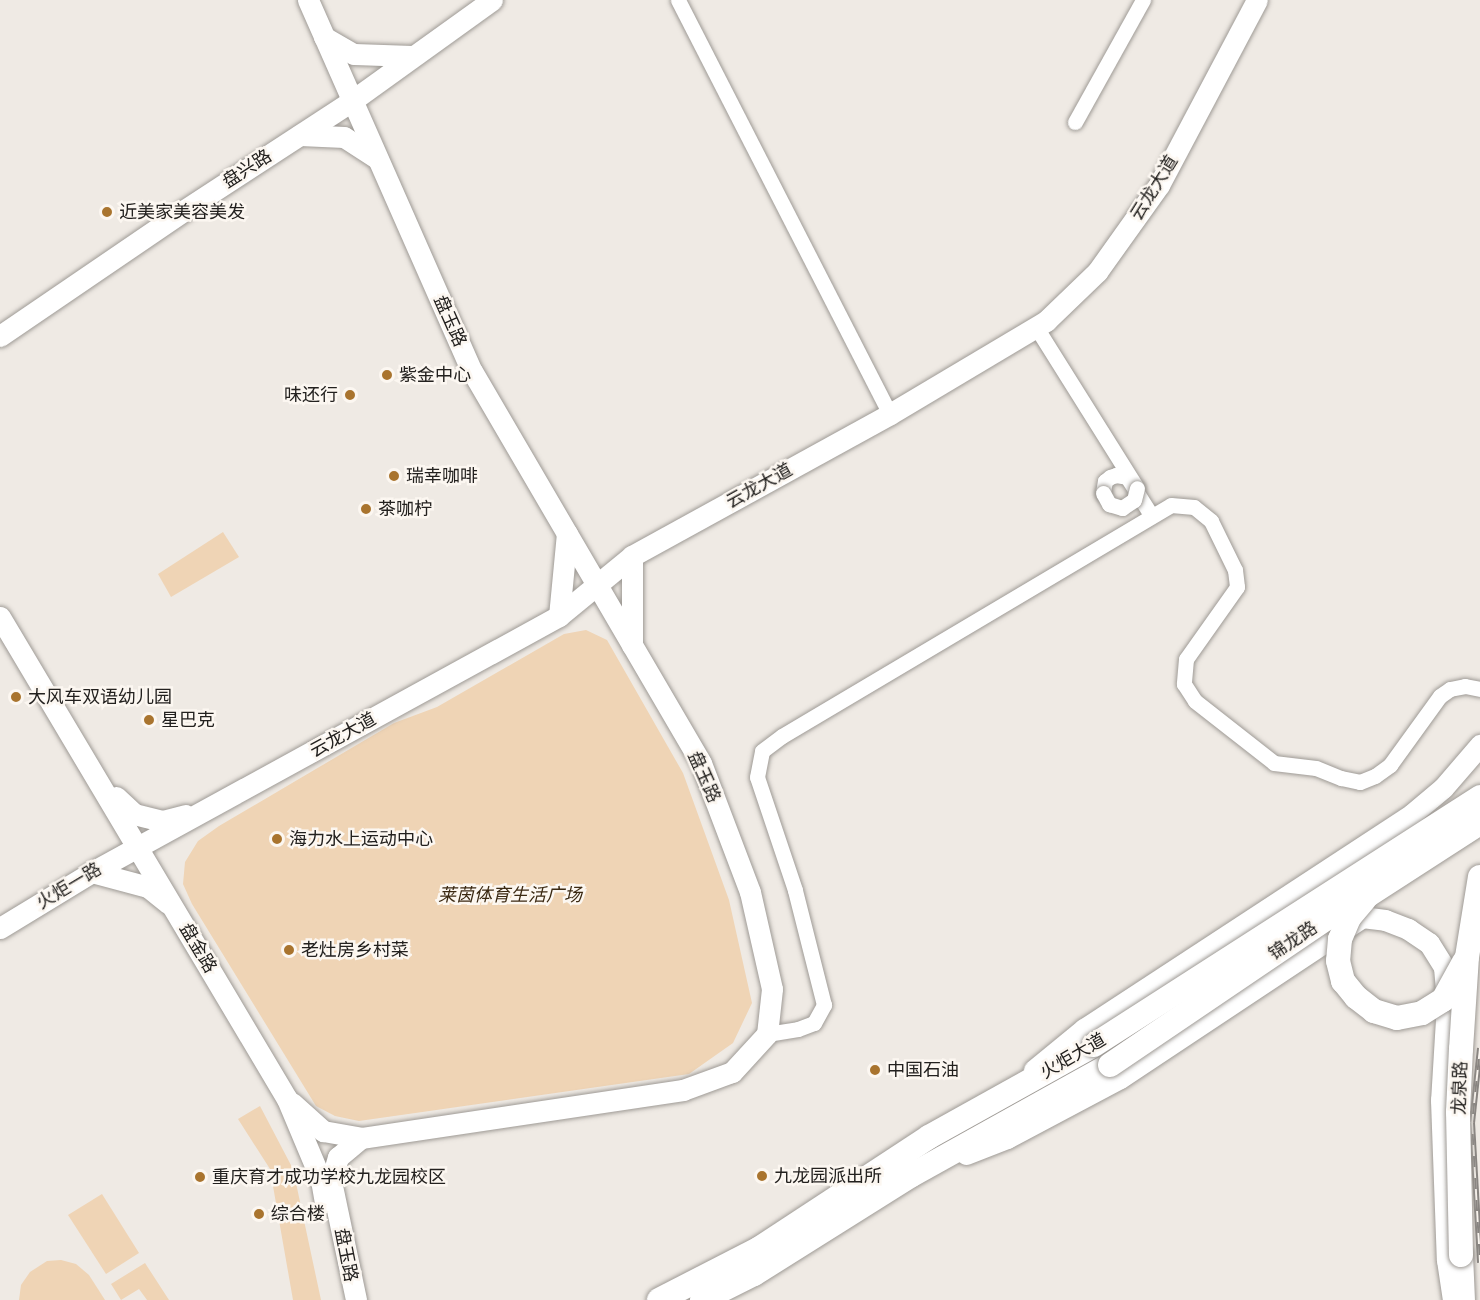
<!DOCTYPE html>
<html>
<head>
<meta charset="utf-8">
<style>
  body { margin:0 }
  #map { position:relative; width:1480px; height:1300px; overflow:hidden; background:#efeae4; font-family:"Zilla Slab","Noto Sans SC",serif }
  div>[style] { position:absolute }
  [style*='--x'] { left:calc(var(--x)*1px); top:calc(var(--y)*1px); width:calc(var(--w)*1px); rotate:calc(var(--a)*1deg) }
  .green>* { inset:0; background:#efd4b5 }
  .roads { filter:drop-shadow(0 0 2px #9e9a95) drop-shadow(0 0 2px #9e9a95) }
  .street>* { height:15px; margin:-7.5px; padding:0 7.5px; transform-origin:7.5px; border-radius:7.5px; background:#fff }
  .secondary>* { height:21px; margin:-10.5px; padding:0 10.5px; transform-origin:10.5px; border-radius:10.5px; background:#fff }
  .primary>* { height:24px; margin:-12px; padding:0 12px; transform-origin:12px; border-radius:12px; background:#fff }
  .rail>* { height:6px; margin-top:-3px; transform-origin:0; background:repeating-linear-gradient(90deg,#fcf7f1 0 11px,#888480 0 22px); box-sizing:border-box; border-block:2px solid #888480 }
  .bridges { filter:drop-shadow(0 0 2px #9e9a95) drop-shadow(0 0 2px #9e9a95) }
  .street-bridge>* { height:15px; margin:-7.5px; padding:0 7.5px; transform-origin:7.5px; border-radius:7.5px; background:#fff }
  .primary-bridge>* { height:24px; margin:-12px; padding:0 12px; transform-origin:12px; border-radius:12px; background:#fff }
  .dots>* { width:16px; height:16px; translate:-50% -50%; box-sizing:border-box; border:3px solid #fcf7f1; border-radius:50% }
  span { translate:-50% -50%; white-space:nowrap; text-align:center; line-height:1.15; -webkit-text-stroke:5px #fcf7f1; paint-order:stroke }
  .street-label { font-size:18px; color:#23211f }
  .poi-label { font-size:18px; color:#23211f }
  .left { translate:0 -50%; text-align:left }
  .right { translate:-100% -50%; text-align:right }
  .park-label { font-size:18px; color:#3b2912; font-style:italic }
</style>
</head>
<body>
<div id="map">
  <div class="green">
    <div style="clip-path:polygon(223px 532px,239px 557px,171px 597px,158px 574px)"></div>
    <div style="clip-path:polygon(586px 630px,607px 640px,683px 773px,729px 900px,752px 1003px,733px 1043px,689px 1074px,359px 1121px,335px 1116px,316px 1106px,192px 904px,183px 884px,185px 862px,198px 841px,219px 826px,394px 723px,437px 707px,564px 634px)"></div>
    <div style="clip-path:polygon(260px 1106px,293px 1169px,321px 1300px,293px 1300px,270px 1169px,238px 1119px)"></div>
    <div style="clip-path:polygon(102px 1194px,139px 1253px,106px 1274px,68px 1215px)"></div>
    <div style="clip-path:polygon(61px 1260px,76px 1264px,89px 1275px,105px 1300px,19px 1300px,21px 1285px,30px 1272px,47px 1261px)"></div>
    <div style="clip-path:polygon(145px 1263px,169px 1300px,147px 1300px,139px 1289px,121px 1300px,111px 1284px)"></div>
  </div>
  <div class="roads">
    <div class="street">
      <div style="--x:678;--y:0;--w:465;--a:62.9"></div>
      <div style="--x:1075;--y:122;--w:140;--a:-60.9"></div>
      <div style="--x:1036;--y:327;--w:190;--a:57.9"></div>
      <div style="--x:1103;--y:493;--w:12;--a:-81"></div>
      <div style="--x:1105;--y:481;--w:6;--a:-39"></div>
      <div style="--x:1110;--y:477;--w:6;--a:-18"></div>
      <div style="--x:1116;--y:475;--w:11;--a:10"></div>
      <div style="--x:1127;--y:477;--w:45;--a:57.7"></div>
      <div style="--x:767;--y:1034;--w:31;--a:-9"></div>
      <div style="--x:798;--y:1029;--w:17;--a:-21"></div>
      <div style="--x:814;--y:1023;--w:21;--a:-61"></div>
      <div style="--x:824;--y:1005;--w:119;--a:-104.2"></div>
      <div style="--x:795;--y:890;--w:119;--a:-108.6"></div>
      <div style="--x:757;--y:777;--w:26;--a:-79"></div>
      <div style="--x:762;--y:751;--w:25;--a:-37"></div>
      <div style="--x:782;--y:736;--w:452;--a:-30.7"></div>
      <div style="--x:1171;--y:505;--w:23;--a:5"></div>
      <div style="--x:1194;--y:507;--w:22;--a:39"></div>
      <div style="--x:1211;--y:521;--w:55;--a:63.9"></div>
      <div style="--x:1235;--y:570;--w:17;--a:83"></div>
      <div style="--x:1237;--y:587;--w:88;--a:125.3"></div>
      <div style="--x:1186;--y:659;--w:25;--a:95"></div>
      <div style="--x:1184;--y:684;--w:20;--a:57"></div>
      <div style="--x:1195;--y:701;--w:100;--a:38.1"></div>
      <div style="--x:1274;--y:763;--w:42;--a:6.8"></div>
      <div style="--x:1316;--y:768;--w:27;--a:22"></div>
      <div style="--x:1341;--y:778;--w:19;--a:12"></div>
      <div style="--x:1360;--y:782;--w:16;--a:-22"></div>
      <div style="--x:1375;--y:776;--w:19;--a:-36"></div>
      <div style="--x:1390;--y:765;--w:85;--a:-54.1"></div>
      <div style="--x:1440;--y:696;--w:12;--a:-35"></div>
      <div style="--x:1450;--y:689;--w:15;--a:-11"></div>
      <div style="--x:1465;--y:686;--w:15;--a:11"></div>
    </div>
    <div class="secondary">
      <div style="--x:308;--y:0;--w:406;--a:66.2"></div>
      <div style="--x:472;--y:371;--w:454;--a:59.7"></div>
      <div style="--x:701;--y:763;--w:138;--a:69.2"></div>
      <div style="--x:750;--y:892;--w:99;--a:77.2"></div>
      <div style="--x:772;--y:989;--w:45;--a:96.3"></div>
      <div style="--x:767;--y:1034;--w:52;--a:132.6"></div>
      <div style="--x:732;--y:1072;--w:52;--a:159.8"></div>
      <div style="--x:683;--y:1090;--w:326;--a:171.5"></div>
      <div style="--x:361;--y:1138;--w:30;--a:140"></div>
      <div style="--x:338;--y:1157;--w:25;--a:106"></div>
      <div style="--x:331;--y:1181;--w:122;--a:78.1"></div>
      <div style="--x:324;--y:37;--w:34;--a:30"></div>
      <div style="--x:354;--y:54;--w:58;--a:2"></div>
      <div style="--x:300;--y:135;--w:44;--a:2.6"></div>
      <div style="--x:344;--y:137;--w:40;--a:32.9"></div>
      <div style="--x:0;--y:336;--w:222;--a:-34.3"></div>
      <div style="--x:183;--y:211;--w:203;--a:-33.1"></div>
      <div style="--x:353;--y:100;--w:171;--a:-35.7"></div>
      <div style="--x:559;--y:616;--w:83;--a:-84.5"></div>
      <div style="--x:0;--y:617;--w:561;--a:59.23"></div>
      <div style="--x:287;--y:1099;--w:88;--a:67.2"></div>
      <div style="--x:321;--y:1180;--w:22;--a:80"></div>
      <div style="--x:632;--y:645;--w:89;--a:-90"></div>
      <div style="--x:116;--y:797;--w:25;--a:43"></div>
      <div style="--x:134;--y:814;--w:30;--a:14"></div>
      <div style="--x:163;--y:821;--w:23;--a:-15"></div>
      <div style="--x:92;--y:872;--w:58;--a:15"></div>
      <div style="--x:148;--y:887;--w:26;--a:39"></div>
      <div style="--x:0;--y:928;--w:108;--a:-31.3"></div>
      <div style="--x:92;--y:872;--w:533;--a:-28.73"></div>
      <div style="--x:559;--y:616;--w:94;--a:-39.4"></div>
      <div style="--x:632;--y:556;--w:294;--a:-28.8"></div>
      <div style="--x:890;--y:414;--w:182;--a:-30.8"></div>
      <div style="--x:1046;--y:321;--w:71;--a:-43.9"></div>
      <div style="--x:1097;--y:272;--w:107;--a:-54.5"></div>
      <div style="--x:1159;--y:185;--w:209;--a:-62.1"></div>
      <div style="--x:1034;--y:1070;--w:65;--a:-39.4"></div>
      <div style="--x:1084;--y:1029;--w:392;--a:-33.2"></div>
      <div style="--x:1412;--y:814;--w:40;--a:-40"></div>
      <div style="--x:1443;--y:788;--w:57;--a:-49.3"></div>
      <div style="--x:292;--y:1103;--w:42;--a:42.1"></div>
      <div style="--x:323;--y:1131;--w:39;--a:10"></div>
      <div style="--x:966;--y:1154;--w:44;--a:-21.3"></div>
      <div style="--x:1007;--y:1138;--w:128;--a:-28"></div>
      <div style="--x:1120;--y:1078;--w:291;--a:-33.6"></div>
      <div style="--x:1362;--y:917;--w:23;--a:7"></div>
      <div style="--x:1385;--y:920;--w:25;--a:21"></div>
      <div style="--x:1408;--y:929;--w:25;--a:34"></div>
      <div style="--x:1429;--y:943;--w:28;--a:58"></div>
      <div style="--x:1444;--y:967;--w:36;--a:85"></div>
      <div style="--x:1447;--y:1003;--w:97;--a:93.5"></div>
      <div style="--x:1441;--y:1100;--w:160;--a:87.9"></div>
      <div style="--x:1447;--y:1260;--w:40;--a:81.5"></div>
    </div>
    <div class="primary">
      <div style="--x:1461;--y:1255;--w:45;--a:87.5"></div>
      <div style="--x:659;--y:1300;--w:114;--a:-27.2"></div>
      <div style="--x:760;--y:1248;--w:202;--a:-33.3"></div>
      <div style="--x:929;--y:1137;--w:189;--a:-29.1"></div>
      <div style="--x:702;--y:1300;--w:58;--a:-26.6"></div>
      <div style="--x:754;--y:1274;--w:186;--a:-32.1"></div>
      <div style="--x:912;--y:1175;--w:227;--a:-29.1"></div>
    </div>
  </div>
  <div class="rail">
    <div style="--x:1480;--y:1048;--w:75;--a:96.1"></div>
    <div style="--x:1472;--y:1123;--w:140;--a:86.7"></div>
  </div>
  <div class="bridges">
    <div class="street-bridge">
      <div style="--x:1103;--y:493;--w:13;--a:61"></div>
      <div style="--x:1109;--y:504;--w:14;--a:17"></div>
      <div style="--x:1122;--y:508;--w:14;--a:-34"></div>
      <div style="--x:1134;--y:500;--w:12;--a:-76"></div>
    </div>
    <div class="primary-bridge">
      <div style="--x:1364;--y:900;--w:23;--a:130"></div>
      <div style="--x:1349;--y:918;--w:23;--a:113"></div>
      <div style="--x:1340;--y:939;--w:22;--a:95"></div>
      <div style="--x:1338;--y:961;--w:21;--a:76"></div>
      <div style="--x:1343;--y:981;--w:21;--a:51"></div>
      <div style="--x:1356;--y:997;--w:23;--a:38"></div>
      <div style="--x:1374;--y:1011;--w:24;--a:17"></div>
      <div style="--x:1397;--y:1018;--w:25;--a:-11"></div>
      <div style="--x:1422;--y:1013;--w:25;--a:-32"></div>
      <div style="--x:1443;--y:1000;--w:43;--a:-61.1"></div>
      <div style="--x:1094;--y:1045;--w:459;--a:-32.7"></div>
      <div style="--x:1110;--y:1065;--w:262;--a:-34.1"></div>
      <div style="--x:1327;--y:918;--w:46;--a:-28.8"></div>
      <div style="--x:1367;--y:896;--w:135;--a:-32.9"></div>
      <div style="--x:1461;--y:1255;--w:143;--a:-91.2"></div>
      <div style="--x:1458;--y:1112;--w:63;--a:-87.3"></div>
      <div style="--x:1461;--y:1049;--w:92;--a:-86.3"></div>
      <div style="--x:1467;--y:957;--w:81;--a:-80.8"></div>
    </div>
  </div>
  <div class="dots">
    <div style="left:107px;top:212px;background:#a9742e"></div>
    <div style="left:387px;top:375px;background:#a9742e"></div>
    <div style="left:350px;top:395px;background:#a9742e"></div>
    <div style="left:394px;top:476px;background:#a9742e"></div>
    <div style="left:366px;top:509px;background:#a9742e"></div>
    <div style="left:16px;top:697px;background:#a9742e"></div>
    <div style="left:149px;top:720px;background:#a9742e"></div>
    <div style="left:277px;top:839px;background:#a9742e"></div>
    <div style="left:289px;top:950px;background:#a9742e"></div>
    <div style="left:875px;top:1070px;background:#a9742e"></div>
    <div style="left:762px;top:1176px;background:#a9742e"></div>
    <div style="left:200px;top:1177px;background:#a9742e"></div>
    <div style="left:259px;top:1214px;background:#a9742e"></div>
  </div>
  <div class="street-label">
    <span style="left:247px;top:169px;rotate:-33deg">盘兴路</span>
    <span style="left:1154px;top:188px;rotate:-58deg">云龙大道</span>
    <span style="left:450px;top:321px;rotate:66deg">盘玉路</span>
    <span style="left:759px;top:486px;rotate:-29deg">云龙大道</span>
    <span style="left:343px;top:735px;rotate:-29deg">云龙大道</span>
    <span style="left:704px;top:777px;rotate:66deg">盘玉路</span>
    <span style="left:69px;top:886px;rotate:-31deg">火炬一路</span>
    <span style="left:1293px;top:941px;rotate:-34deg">锦龙路</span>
    <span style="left:198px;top:948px;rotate:59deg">盘金路</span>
    <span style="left:1073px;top:1056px;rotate:-30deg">火炬大道</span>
    <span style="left:1460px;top:1088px;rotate:-88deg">龙泉路</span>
    <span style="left:346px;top:1255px;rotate:79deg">盘玉路</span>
  </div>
  <div class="poi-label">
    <span class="left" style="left:119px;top:212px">近美家美容美发</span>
    <span class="left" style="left:399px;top:375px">紫金中心</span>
    <span class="right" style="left:338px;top:395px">味还行</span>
    <span class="left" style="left:406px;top:476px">瑞幸咖啡</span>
    <span class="left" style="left:378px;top:509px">茶咖柠</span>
    <span class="left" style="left:28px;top:697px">大风车双语幼儿园</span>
    <span class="left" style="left:161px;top:720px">星巴克</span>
    <span class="left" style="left:289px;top:839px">海力水上运动中心</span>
    <span class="left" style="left:301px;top:950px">老灶房乡村菜</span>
    <span class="left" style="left:887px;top:1070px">中国石油</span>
    <span class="left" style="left:774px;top:1176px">九龙园派出所</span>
    <span class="left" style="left:212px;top:1177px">重庆育才成功学校九龙园校区</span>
    <span class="left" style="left:271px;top:1214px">综合楼</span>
  </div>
  <div class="park-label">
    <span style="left:510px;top:895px">莱茵体育生活广场</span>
  </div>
</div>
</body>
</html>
